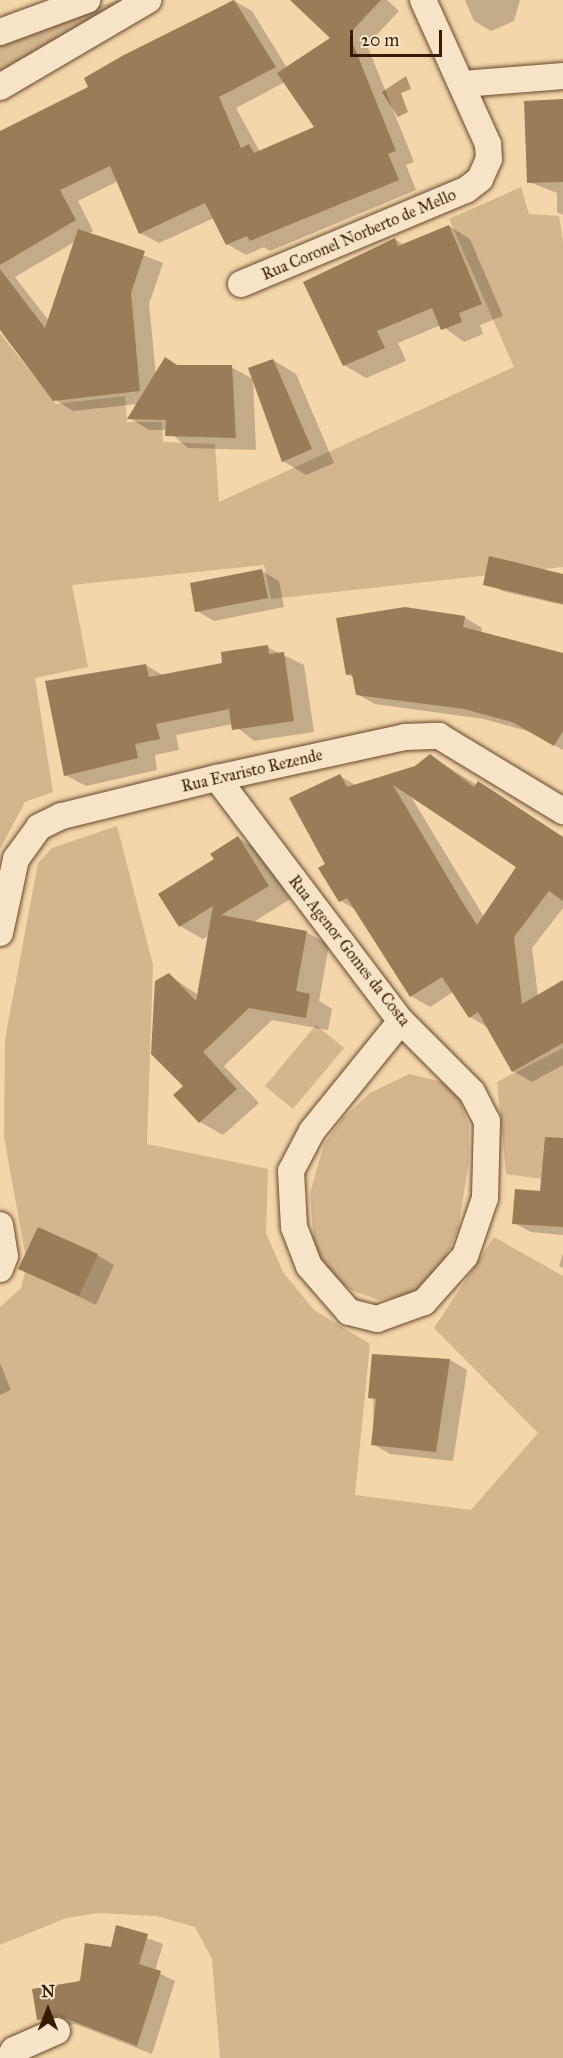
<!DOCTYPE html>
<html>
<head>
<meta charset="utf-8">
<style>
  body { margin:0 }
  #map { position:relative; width:563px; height:2058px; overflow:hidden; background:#f3d6aa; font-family:"IM FELL Great Primer",serif }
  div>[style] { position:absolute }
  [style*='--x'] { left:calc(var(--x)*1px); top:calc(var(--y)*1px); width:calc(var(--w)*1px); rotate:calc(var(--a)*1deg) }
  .green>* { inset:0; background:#d3b68d }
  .water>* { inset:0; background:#b39670 }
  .shadow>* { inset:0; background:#0003 }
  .building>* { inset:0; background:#997c58 }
  .roads { filter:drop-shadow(0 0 2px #66492a) drop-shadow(0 0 2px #66492a) }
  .street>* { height:26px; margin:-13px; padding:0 13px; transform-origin:13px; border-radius:13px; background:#f7e4c8 }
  span { translate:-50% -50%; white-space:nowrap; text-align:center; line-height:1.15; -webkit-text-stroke:5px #f7e4c8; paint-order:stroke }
  .street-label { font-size:16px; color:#371a00 }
  .north { position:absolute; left:18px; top:1980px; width:60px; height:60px; -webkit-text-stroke:4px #f7e4c8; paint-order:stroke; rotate:0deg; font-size:16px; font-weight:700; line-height:24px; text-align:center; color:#371a00 }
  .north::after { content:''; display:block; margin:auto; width:21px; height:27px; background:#371a00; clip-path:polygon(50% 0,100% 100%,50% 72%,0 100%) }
  .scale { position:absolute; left:350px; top:30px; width:92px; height:27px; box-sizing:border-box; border:3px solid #371a00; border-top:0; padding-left:8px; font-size:18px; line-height:21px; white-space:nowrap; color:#371a00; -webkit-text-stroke:4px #f7e4c8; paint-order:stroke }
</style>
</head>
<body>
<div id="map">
  <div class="green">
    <div style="clip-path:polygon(118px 0,123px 0,0 78px,0 41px)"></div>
    <div style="clip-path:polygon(521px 187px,529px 214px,559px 216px,563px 241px,563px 567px,271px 599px,264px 565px,72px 585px,88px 667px,35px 678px,53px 792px,25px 802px,0 849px,0 333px,56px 404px,125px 396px,127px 422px,162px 422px,163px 442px,215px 444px,219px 502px,514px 367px,449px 219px)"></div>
    <div style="clip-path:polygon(117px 826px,153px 965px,147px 1144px,268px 1169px,266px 1233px,283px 1272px,314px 1310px,370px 1344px,355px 1495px,471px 1510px,538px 1433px,434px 1328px,494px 1237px,563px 1276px,563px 2058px,220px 2058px,212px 1959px,195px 1927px,156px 1916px,98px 1913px,66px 1918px,0 1945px,0 1307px,21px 1288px,27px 1264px,4px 1137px,5px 1039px,38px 863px,52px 848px)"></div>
    <div style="clip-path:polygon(316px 1025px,344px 1048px,293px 1109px,265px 1086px)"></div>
    <div style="clip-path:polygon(563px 1048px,563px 1182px,506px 1174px,497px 1082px)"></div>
    <div style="clip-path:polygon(409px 1074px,447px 1083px,460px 1101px,469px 1125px,469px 1161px,458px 1229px,445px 1259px,427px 1284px,409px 1295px,379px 1300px,351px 1290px,329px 1273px,314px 1246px,310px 1193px,324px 1144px,343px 1118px,370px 1093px)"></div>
  </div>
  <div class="water">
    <div style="clip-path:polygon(406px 76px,411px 89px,401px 93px,408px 112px,398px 117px,382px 92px)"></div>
  </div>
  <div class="shadow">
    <div style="clip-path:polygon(evenodd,233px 0,252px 11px,287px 68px,332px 39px,292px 0,387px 0,399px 11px,367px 45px,414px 162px,406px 165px,416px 190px,270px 251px,264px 247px,246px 255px,227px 244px,214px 218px,159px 243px,140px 233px,118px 181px,78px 201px,93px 231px,88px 234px,163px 263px,149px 304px,156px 375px,177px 366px,231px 367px,253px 379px,256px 450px,188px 448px,167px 430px,149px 430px,129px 418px,138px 404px,73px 411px,54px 399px,0 327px,0 132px,90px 88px,86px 79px,233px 0,285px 82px,316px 128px,260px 152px,236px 108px,285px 82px,233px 0,76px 241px,49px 321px,15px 277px,76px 241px)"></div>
    <div style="clip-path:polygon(465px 0,520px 0,514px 21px,491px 31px,474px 21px)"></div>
    <div style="clip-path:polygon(563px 102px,563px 215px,557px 212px,557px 193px,529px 182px)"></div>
    <div style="clip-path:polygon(449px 226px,470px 239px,503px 316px,480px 325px,483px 334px,464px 342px,441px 325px,398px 343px,406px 361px,366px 378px,344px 365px,395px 239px,404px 245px)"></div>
    <div style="clip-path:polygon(273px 360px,296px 374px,334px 463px,306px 475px,283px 461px)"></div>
    <div style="clip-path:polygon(262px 571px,279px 581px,284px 607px,214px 621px,197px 611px)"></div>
    <div style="clip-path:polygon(563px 575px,563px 605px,502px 591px,485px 581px)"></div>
    <div style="clip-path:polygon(464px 617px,482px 628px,481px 633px,563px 655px,563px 750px,531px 732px,484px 719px,375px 704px,357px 694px,354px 678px,347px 674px)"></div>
    <div style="clip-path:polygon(267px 647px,304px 665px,314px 732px,254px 741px,233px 724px,176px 735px,179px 750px,155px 755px,157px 770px,86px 786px,65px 775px,146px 665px,164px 676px,224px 664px)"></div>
    <div style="clip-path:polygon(evenodd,430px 756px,563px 838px,563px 908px,532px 948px,538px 996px,563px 982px,563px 1065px,532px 1082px,513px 1071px,489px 1028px,470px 1017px,453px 992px,430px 1007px,411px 996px,356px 910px,341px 901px,327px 865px,340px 776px,357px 786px,416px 767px,430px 756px,410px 795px,518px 867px,484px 917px,410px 795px)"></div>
    <div style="clip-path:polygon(238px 838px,261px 851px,290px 899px,252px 923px,306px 932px,329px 945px,319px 1001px,332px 1009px,328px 1030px,272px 1020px,224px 1066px,259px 1103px,223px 1135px,200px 1122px,175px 1095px,185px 1086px,169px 975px,198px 995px,209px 935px,203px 939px,180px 926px,216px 860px)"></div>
    <div style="clip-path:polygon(563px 1195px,563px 1235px,531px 1232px,514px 1223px)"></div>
    <div style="clip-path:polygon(563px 1253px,563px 1268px,559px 1266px)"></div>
    <div style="clip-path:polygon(97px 1255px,114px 1265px,96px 1305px,20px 1268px)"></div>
    <div style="clip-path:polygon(374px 1356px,450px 1360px,467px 1370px,453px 1461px,390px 1454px,373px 1444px)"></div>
    <div style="clip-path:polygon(0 1363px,11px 1390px,0 1395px)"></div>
    <div style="clip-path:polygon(117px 1927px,163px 1944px,155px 1971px,175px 1981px,152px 2054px,75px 2024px,53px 2028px,38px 2019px,112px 1949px)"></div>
  </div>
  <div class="building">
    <div style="clip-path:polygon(234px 0,276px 67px,219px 97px,241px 148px,249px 144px,254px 153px,314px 127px,277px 73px,330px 38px,290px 0,381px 0,349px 34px,396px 151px,388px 154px,399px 180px,250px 241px,247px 236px,226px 245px,205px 203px,139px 234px,110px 166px,60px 190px,76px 220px,0 265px,0 131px,88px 87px,84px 78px,122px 56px)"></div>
    <div style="clip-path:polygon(563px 99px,563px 182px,527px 183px,524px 101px)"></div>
    <div style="clip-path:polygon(449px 225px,482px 304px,459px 313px,462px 322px,441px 330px,432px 308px,377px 331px,385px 348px,343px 366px,303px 282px,395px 238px,398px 246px)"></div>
    <div style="clip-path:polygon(78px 229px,145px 251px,131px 293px,140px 391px,53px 401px,0 330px,0 269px,45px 328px)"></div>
    <div style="clip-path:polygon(165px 357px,177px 365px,232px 365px,236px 438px,165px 436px,166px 420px,127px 419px)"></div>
    <div style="clip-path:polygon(273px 359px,312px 449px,282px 462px,248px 368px)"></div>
    <div style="clip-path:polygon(489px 556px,563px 574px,563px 604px,483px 585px)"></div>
    <div style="clip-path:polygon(262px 569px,268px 598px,195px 612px,190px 583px)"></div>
    <div style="clip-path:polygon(405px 607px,465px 616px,463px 627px,563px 653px,563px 731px,554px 746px,512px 722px,464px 709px,356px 695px,352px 674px,346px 675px,336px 618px)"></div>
    <div style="clip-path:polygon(268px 645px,269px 654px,284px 652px,294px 721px,232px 730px,229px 709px,156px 724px,160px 739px,135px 744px,138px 758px,64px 776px,45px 681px,146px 664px,149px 677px,222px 663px,221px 652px)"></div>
    <div style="clip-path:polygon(evenodd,430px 754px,474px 787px,478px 781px,563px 837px,563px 901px,549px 891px,514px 937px,522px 1004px,563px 980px,563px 1043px,512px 1072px,478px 1012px,469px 1018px,442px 977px,410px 997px,347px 898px,339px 902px,318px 868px,325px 864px,289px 798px,340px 774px,347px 787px,415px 766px,430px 754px,393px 785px,516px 867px,477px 925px,461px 900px,393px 785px)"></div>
    <div style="clip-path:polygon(238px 836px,269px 886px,221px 915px,307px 931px,296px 991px,310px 994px,306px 1018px,249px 1008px,203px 1052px,237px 1089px,199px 1123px,173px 1095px,183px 1086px,151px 1054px,155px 981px,169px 973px,196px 1001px,213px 906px,179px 927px,158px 894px,214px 859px,210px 854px)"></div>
    <div style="clip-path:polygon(545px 1137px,563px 1138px,563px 1227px,512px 1224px,515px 1189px,540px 1191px)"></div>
    <div style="clip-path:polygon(38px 1227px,98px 1254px,79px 1296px,18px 1269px)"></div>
    <div style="clip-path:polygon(372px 1354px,450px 1359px,436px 1452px,371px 1445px,376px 1399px,368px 1398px)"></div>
    <div style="clip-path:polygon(116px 1925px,148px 1934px,139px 1964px,161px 1971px,137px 2046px,59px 2016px,37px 2020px,32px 1989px,80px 1981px,85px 1943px,111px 1947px)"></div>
  </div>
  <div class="roads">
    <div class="street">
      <div style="--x:0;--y:32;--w:93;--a:-20.2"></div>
      <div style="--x:463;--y:84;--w:100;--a:-4.6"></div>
      <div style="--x:0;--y:87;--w:172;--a:-30.4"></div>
      <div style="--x:241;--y:284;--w:244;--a:-22.7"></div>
      <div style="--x:466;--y:190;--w:18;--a:-38"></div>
      <div style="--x:480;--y:179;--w:22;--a:-66"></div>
      <div style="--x:489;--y:159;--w:15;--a:-94"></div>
      <div style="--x:488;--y:144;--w:158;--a:-114.3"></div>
      <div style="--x:217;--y:778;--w:305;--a:52.9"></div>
      <div style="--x:401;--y:1021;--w:100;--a:45"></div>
      <div style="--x:472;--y:1092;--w:33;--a:63"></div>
      <div style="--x:487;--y:1121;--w:77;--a:91.5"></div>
      <div style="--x:485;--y:1198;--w:61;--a:109"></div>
      <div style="--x:465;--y:1256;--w:62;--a:131.7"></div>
      <div style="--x:424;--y:1302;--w:50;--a:160.1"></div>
      <div style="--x:377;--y:1319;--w:29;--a:-166"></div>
      <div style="--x:349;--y:1312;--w:61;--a:-131"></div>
      <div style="--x:309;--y:1266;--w:42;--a:-111"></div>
      <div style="--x:294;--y:1227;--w:56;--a:-93.1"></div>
      <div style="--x:291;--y:1171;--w:45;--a:-62.3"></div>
      <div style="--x:312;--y:1131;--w:141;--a:-51"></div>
      <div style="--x:0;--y:933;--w:76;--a:-77.8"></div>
      <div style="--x:16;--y:859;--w:39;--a:-54"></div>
      <div style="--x:39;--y:827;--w:25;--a:-26"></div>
      <div style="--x:62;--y:816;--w:160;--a:-13.8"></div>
      <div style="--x:217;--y:778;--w:192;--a:-12.3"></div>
      <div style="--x:405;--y:737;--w:34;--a:-2"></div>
      <div style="--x:439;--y:736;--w:145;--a:31.2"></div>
      <div style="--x:0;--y:1225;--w:31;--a:81"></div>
      <div style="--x:5;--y:1256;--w:14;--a:111"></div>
      <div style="--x:9;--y:2058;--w:9;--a:-58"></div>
      <div style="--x:14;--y:2050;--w:47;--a:-23.8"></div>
    </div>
  </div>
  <div class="street-label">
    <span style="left:359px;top:235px;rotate:-23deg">Rua Coronel Norberto de Mello</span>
    <span style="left:252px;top:771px;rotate:-13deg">Rua Evaristo Rezende</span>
    <span style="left:349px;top:951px;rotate:52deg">Rua Agenor Gomes da Costa</span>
  </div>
  <div class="north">N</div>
  <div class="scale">20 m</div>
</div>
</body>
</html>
